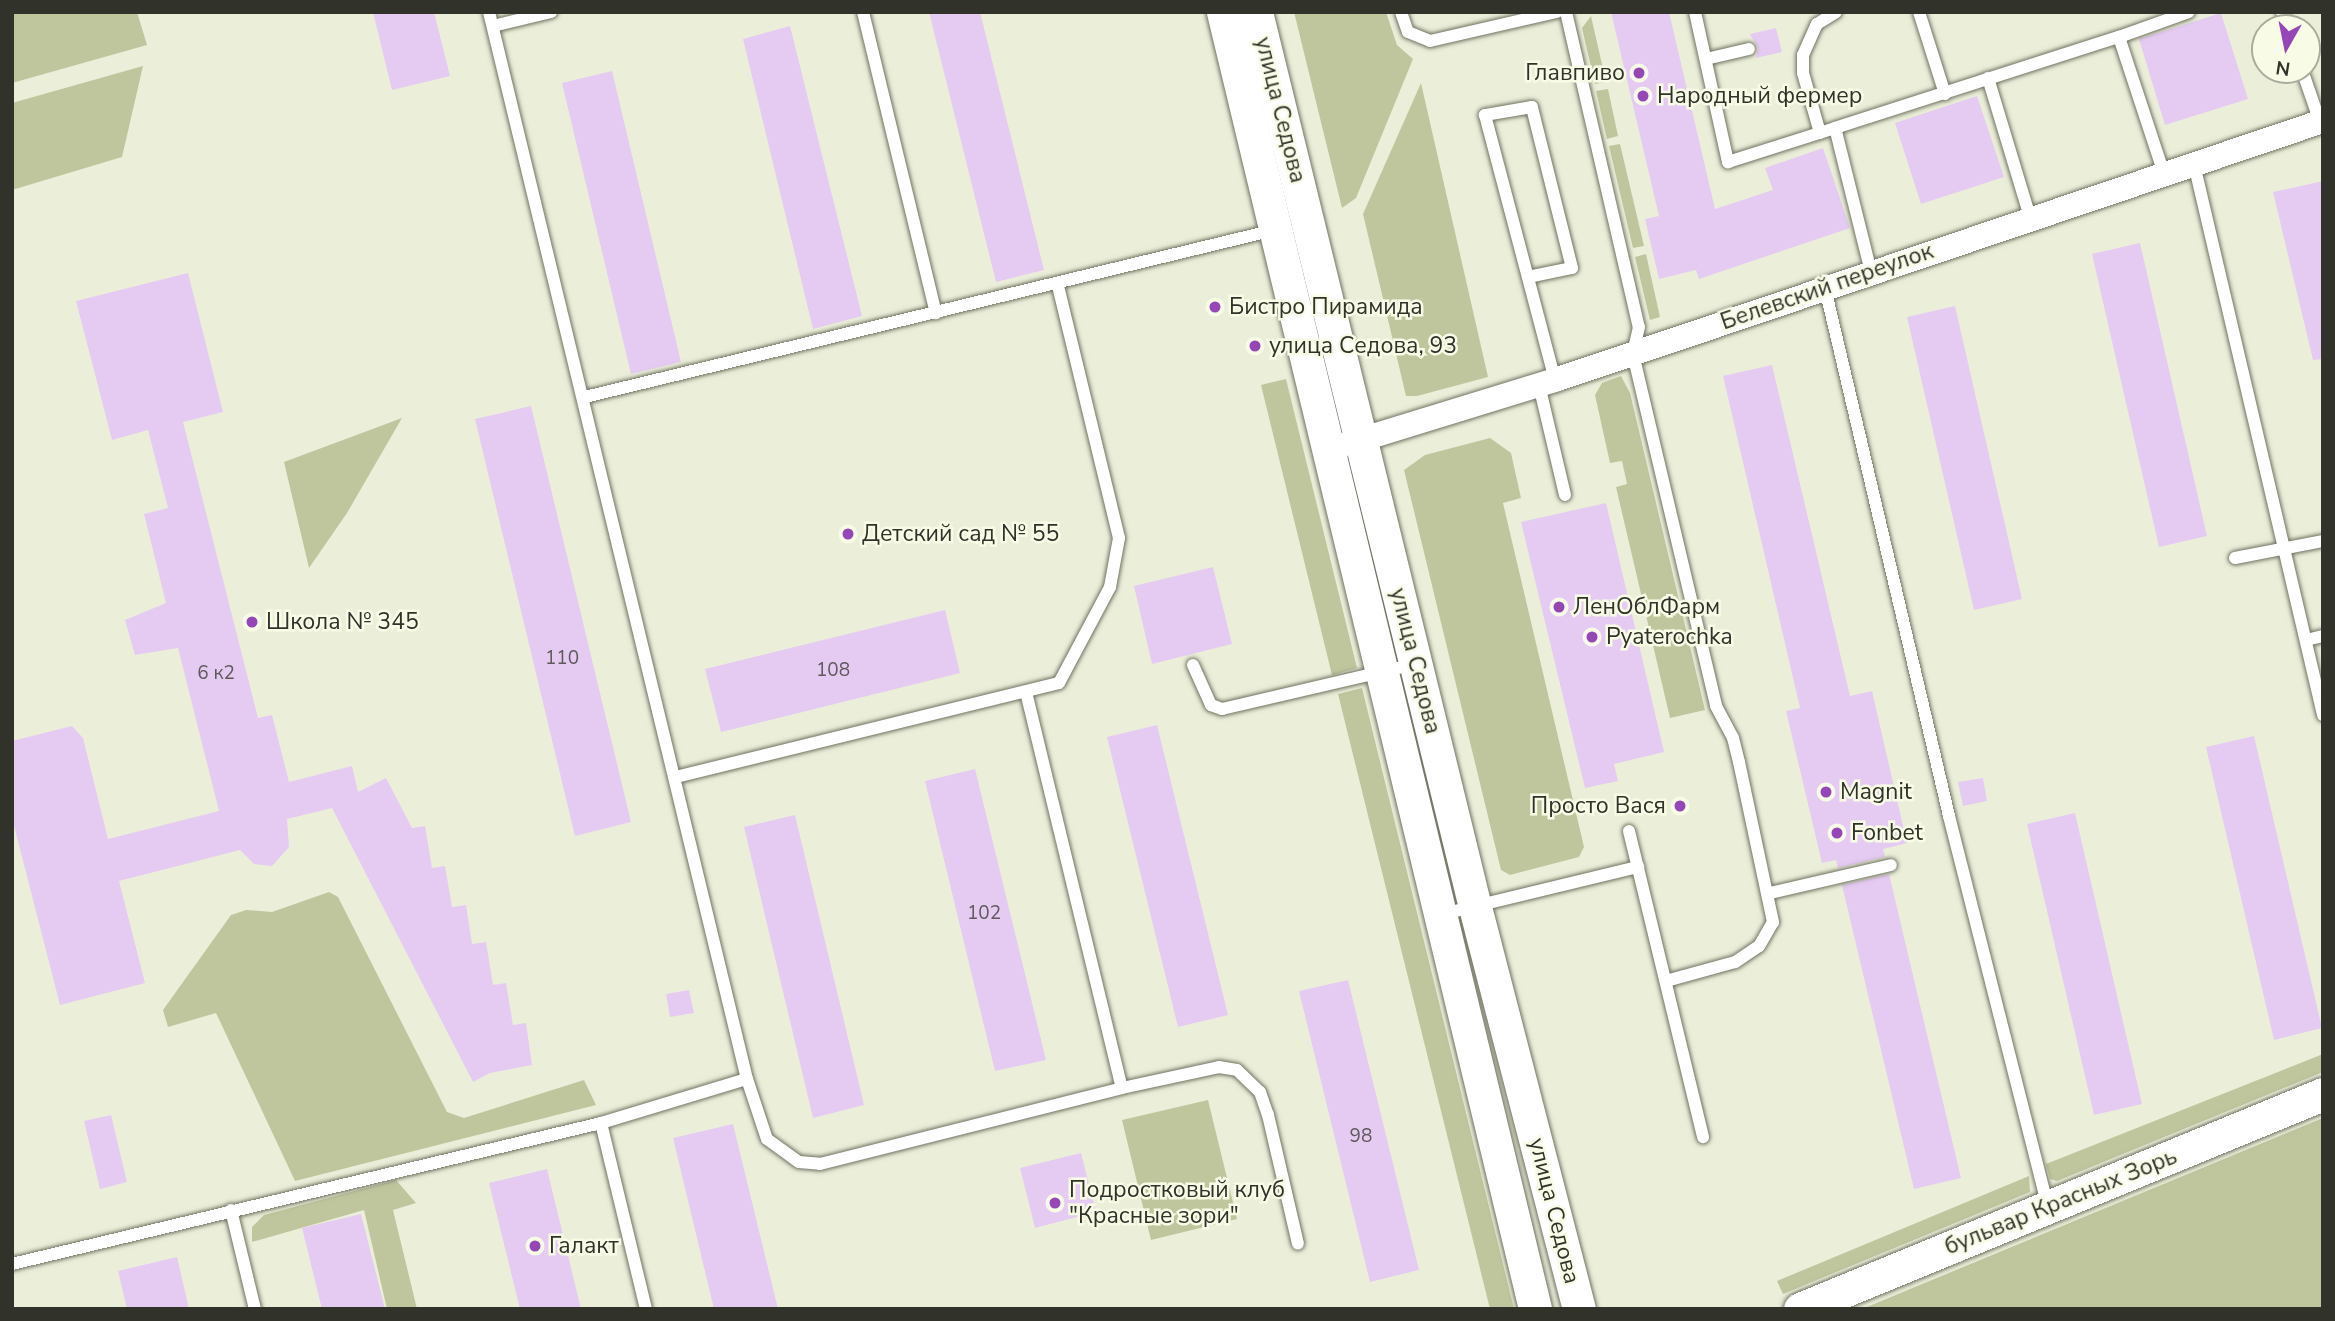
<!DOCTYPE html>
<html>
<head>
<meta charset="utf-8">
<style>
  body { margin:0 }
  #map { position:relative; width:2335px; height:1321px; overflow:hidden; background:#ebefda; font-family:"Nunito Sans",sans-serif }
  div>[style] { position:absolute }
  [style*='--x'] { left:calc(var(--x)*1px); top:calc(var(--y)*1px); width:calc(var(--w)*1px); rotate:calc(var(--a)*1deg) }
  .green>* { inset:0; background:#bfc69d }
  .building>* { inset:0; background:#e5cbf2 }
  .roads { filter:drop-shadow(0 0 2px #707361) drop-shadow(0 0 2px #707361) }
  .lane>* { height:12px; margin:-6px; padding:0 6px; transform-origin:6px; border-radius:6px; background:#fff }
  .street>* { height:24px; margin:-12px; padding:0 12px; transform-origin:12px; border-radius:12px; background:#fff }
  .secondary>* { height:33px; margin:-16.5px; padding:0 16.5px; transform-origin:16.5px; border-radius:16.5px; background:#fff }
  .dots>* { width:19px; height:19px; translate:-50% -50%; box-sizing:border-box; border:4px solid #f8fce7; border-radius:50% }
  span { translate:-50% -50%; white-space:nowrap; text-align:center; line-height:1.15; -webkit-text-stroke:5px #f8fce7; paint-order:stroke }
  .number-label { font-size:19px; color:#5e595d }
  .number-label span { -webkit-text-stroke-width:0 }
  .poi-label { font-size:23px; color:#31332b }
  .right { translate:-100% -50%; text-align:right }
  .left { translate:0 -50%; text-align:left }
  .street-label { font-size:23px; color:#31332b }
  .frame { position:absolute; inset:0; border:14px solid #31332b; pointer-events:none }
  .north { position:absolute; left:2251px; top:14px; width:70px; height:70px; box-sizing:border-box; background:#f8fce7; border:2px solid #a8ac9c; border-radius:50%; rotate:189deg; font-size:19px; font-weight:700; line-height:28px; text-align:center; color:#31332b }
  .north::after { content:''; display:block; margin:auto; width:24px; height:32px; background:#9547b8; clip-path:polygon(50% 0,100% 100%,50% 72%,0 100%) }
</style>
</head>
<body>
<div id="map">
  <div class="green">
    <div style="clip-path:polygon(12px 12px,137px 12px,147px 45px,12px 83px)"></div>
    <div style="clip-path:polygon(1294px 12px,1386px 12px,1397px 45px,1413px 59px,1356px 198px,1342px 208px)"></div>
    <div style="clip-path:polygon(1591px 16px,1606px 82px,1595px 84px,1582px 28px)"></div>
    <div style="clip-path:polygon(143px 66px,122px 157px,12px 190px,12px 103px)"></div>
    <div style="clip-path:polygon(1421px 83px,1488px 377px,1417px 396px,1406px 396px,1363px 214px)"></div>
    <div style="clip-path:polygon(1608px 89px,1618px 136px,1607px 139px,1596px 91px)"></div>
    <div style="clip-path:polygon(1620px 144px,1644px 246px,1633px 248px,1609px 146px)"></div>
    <div style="clip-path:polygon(1646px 254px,1660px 317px,1650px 320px,1635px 257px)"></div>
    <div style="clip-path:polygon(1621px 376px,1630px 393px,1705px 710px,1670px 718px,1616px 487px,1627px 484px,1622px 461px,1610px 463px,1595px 395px,1602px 383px)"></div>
    <div style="clip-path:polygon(1286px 379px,1357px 668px,1332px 675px,1261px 385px)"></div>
    <div style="clip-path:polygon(402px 418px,347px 513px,309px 568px,284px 462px)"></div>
    <div style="clip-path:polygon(1490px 438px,1511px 453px,1521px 498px,1503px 503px,1584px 847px,1579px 857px,1510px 875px,1501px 870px,1404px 470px,1425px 455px)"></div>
    <div style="clip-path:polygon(1362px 688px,1514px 1309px,1490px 1309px,1338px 694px)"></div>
    <div style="clip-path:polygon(329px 892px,338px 897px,447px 1112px,464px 1118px,584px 1080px,596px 1105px,295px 1181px,216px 1013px,168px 1027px,163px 1010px,231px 915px,246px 910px,272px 912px)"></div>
    <div style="clip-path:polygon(2323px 1054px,2323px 1072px,2057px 1181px,2050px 1179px,2046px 1164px)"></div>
    <div style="clip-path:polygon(1208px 1100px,1237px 1219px,1151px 1240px,1122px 1120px)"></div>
    <div style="clip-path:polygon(2323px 1118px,2323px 1309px,1862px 1309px)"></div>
    <div style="clip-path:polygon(2029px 1176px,2030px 1192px,1783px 1294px,1777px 1281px)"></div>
    <div style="clip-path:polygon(396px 1180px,416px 1203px,393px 1210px,417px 1309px,387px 1309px,364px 1210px,252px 1242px,252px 1227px,264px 1215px)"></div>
  </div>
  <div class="building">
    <div style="clip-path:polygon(373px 12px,434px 12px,450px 76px,392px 90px)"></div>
    <div style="clip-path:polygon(929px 12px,980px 12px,1044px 270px,996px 282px)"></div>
    <div style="clip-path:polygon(1611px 12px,1669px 12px,1715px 209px,1773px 190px,1765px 168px,1823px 148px,1850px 228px,1699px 279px,1696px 270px,1659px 279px,1645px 219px,1659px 216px)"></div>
    <div style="clip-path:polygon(2221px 13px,2248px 99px,2165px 125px,2139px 39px)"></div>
    <div style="clip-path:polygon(790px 26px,862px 316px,813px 329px,743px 39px)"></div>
    <div style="clip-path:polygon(1776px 28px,1782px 52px,1756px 58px,1758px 48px,1750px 34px)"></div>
    <div style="clip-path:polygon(612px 71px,681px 362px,631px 374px,562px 83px)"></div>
    <div style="clip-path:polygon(1977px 96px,2004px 177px,1921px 204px,1895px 123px)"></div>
    <div style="clip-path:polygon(2323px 181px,2323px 359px,2313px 360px,2273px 192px)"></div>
    <div style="clip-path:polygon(2140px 243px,2207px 536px,2159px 547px,2092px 254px)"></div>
    <div style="clip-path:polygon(188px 273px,223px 412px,183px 422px,258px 718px,272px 715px,289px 782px,352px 766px,358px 792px,386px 778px,412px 828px,425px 826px,432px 868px,445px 866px,452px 907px,466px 905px,472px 944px,486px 942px,493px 985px,506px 983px,513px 1025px,526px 1023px,532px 1065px,490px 1073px,473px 1082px,332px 808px,287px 819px,289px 847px,272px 866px,254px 864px,240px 850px,119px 881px,145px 983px,60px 1005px,12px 818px,12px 741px,72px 726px,83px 738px,108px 839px,219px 811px,178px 648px,135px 655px,125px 620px,166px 603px,144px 514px,168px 508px,148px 430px,112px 440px,76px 301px)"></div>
    <div style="clip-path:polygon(1955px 306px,2022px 599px,1974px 610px,1907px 317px)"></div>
    <div style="clip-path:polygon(1772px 365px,1850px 696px,1872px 691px,1907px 843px,1883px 849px,1885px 857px,1838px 868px,1836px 860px,1822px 863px,1786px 711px,1800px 708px,1723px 376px)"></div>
    <div style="clip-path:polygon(531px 406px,631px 822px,575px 836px,475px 419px)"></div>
    <div style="clip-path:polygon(1606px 503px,1664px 752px,1614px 764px,1618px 781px,1585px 788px,1521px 522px)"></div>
    <div style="clip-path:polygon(1213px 567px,1232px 644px,1152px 664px,1134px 586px)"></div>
    <div style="clip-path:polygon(945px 610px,960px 673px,721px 732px,705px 669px)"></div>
    <div style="clip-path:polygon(1157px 725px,1228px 1015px,1178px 1027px,1107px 737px)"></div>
    <div style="clip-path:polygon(2254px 736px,2322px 1028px,2274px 1040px,2206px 747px)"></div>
    <div style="clip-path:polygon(975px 769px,1046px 1060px,995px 1071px,925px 781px)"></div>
    <div style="clip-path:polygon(1983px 778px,1987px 801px,1963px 806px,1958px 782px)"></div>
    <div style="clip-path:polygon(2075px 813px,2142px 1104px,2094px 1115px,2027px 824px)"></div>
    <div style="clip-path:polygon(795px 815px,864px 1105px,813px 1118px,744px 827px)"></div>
    <div style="clip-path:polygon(1889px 874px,1961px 1178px,1914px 1189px,1842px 885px)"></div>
    <div style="clip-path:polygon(1348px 980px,1419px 1270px,1370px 1282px,1299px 991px)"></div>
    <div style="clip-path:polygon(689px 990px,694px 1013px,670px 1017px,666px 994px)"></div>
    <div style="clip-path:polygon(111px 1115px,127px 1182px,100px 1189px,84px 1121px)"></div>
    <div style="clip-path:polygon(733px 1124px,778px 1309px,714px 1309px,673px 1138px)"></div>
    <div style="clip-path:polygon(1081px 1153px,1096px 1212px,1035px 1228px,1020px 1168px)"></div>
    <div style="clip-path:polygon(547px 1169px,581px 1309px,520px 1309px,489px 1183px)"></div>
    <div style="clip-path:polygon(361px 1214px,385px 1309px,322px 1309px,302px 1228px)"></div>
    <div style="clip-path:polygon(177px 1257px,189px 1309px,127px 1309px,118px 1271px)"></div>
  </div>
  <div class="roads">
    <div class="lane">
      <div style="--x:489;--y:12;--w:1098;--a:76.41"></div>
      <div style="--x:747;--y:1079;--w:63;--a:71.6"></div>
      <div style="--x:767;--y:1139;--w:39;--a:36"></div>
      <div style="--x:799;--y:1162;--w:21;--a:5"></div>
      <div style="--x:820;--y:1164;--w:311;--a:-14.1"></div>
      <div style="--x:1122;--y:1088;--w:99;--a:-12.2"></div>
      <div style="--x:1219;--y:1067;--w:18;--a:9"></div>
      <div style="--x:1237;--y:1070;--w:32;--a:44"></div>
      <div style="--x:1260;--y:1092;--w:24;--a:71"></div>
      <div style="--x:1268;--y:1115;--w:132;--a:76.9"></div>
      <div style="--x:863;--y:12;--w:310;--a:76.4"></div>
      <div style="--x:1401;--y:12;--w:21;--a:71"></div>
      <div style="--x:1408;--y:32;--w:24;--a:22"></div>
      <div style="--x:1430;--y:41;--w:130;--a:-12.9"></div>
      <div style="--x:1566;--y:12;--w:323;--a:77"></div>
      <div style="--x:1639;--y:327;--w:28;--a:103"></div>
      <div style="--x:1633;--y:354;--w:362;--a:76.7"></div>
      <div style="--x:1716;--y:706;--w:36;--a:62"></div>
      <div style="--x:1733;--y:738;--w:25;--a:76"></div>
      <div style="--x:1739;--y:762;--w:164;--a:78"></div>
      <div style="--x:1773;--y:922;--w:28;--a:120"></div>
      <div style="--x:1759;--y:946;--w:29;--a:146"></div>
      <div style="--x:1735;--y:962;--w:72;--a:164.6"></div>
      <div style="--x:1695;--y:12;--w:154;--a:77.6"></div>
      <div style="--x:1728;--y:162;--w:112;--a:-17.6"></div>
      <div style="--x:1919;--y:12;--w:86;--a:72.4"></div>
      <div style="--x:2282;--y:12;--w:17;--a:69"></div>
      <div style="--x:493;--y:26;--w:60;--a:-13.6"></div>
      <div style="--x:2119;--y:37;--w:74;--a:-19.7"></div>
      <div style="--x:1706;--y:59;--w:44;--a:-13.1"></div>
      <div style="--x:2302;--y:70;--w:55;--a:70.9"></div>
      <div style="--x:1988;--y:78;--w:145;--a:73.2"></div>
      <div style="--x:1820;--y:133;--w:62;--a:-105.8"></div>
      <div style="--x:1803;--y:73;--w:18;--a:-90"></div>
      <div style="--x:1803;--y:55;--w:34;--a:-66"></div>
      <div style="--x:1817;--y:24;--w:22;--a:-32"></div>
      <div style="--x:2194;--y:164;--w:566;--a:76.82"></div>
      <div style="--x:1871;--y:272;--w:148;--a:-104"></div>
      <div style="--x:1835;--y:128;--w:298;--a:-17.8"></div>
      <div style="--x:2119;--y:37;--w:144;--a:71.8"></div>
      <div style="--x:1528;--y:277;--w:45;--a:-11.6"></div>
      <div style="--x:1572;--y:268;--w:166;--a:-104"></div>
      <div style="--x:1532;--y:107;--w:48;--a:170.3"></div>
      <div style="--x:1485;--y:115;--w:274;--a:75.2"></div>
      <div style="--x:1825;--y:288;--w:542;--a:76.78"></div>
      <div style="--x:1949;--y:816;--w:402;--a:75.8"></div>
      <div style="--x:1539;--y:385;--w:113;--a:76.7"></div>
      <div style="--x:585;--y:397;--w:709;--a:-13.62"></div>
      <div style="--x:2235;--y:558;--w:90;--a:-10.9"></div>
      <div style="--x:2306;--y:640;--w:17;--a:-13"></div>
      <div style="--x:1193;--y:665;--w:44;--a:65.8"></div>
      <div style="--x:1211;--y:705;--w:12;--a:20"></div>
      <div style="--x:1222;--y:709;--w:198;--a:-13.1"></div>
      <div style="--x:1026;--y:692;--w:407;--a:76.4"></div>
      <div style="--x:676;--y:777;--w:394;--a:-13.8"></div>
      <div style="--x:1059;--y:683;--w:109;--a:-62"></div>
      <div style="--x:1110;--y:587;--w:50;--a:-79.6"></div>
      <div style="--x:1119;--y:538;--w:260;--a:-103.6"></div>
      <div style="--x:1629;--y:831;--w:315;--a:76.4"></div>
      <div style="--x:1770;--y:893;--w:124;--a:-13"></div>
      <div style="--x:1443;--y:914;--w:201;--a:-13.6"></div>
      <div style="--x:601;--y:1123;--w:191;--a:76.4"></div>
      <div style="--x:231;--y:1210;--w:102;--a:76.4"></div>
      <div style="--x:12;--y:1264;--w:606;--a:-13.46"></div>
      <div style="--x:601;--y:1123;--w:152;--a:-16.8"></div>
    </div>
    <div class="street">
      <div style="--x:1347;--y:444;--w:218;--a:-17.1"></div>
      <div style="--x:1555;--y:380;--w:810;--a:-18.64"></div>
    </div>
    <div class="secondary">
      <div style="--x:1223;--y:12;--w:1334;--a:76.47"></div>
      <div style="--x:1256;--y:12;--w:921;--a:76.25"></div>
      <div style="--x:1475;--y:907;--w:415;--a:75.5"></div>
      <div style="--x:1800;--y:1309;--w:565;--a:-22.35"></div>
    </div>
  </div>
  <div class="dots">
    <div style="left:1639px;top:73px;background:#9547b8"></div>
    <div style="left:1643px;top:96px;background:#9547b8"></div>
    <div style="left:1215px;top:307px;background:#9547b8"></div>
    <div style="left:1255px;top:346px;background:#9547b8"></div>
    <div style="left:848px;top:534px;background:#9547b8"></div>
    <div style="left:1559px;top:607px;background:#9547b8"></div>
    <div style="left:252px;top:622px;background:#9547b8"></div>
    <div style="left:1592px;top:637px;background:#9547b8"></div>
    <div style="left:1826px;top:792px;background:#9547b8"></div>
    <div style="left:1680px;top:806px;background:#9547b8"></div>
    <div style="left:1837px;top:833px;background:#9547b8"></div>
    <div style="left:1055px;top:1203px;background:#9547b8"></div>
    <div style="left:535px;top:1246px;background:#9547b8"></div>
  </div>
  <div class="number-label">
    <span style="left:562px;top:659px">110</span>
    <span style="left:833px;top:671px">108</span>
    <span style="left:216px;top:674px">6 к2</span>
    <span style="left:984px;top:914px">102</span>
    <span style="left:1361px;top:1137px">98</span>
  </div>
  <div class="poi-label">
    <span class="right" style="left:1625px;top:73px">Главпиво</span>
    <span class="left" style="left:1657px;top:96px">Народный фермер</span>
    <span class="left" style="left:1229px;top:307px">Бистро Пирамида</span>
    <span class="left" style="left:1269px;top:346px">улица Седова, 93</span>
    <span class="left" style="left:862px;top:534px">Детский сад № 55</span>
    <span class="left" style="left:1573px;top:607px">ЛенОблФарм</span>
    <span class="left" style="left:266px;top:622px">Школа № 345</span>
    <span class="left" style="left:1606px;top:637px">Pyaterochka</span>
    <span class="left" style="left:1840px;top:792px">Magnit</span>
    <span class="right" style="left:1666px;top:806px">Просто Вася</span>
    <span class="left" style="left:1851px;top:833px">Fonbet</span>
    <span class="left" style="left:1069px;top:1203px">Подростковый клуб<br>"Красные зори"</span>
    <span class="left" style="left:549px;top:1246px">Галакт</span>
  </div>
  <div class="street-label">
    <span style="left:1280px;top:110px;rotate:76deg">улица Седова</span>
    <span style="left:1827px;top:287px;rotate:-19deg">Белевский переулок</span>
    <span style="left:1415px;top:661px;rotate:76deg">улица Седова</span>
    <span style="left:2061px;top:1202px;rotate:-22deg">бульвар Красных Зорь</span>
    <span style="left:1554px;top:1211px;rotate:76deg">улица Седова</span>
  </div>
  <div class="frame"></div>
  <div class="north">N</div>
</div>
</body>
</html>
